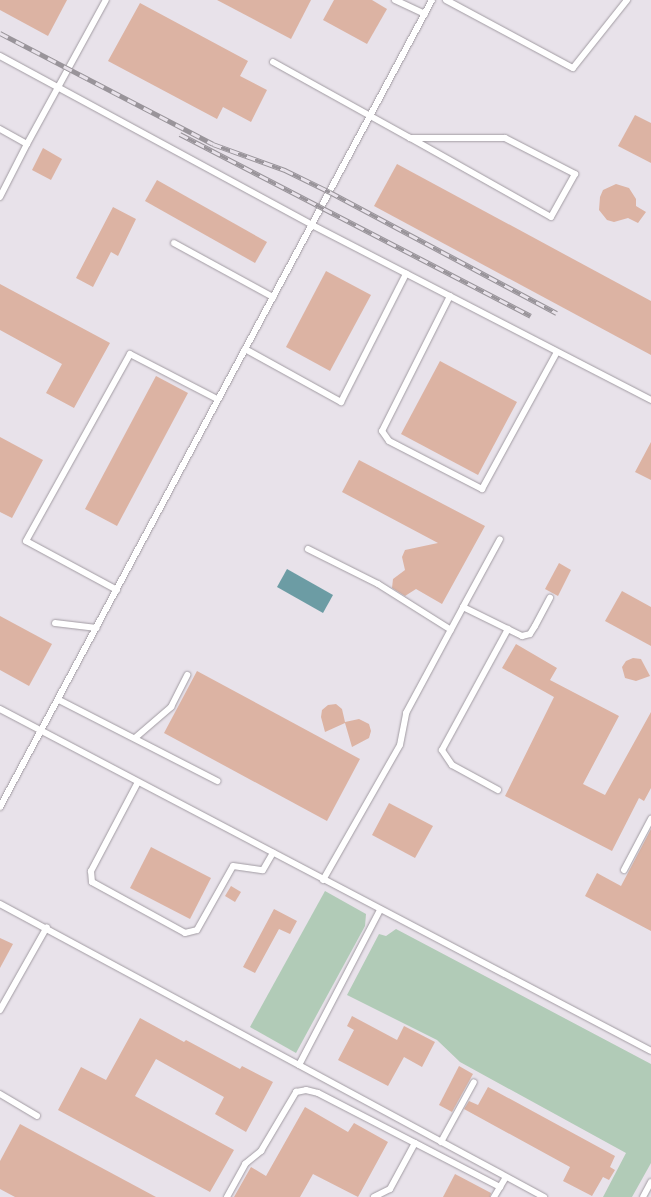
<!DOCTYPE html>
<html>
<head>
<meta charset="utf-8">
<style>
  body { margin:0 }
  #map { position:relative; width:651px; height:1197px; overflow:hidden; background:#e8e2ea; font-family:"Fira Sans",sans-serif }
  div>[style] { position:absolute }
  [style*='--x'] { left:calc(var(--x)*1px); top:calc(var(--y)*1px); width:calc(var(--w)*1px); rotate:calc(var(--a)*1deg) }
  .green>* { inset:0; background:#b1cbb7 }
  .water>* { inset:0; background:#6c9ca4 }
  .building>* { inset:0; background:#dcb3a3 }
  .roads { filter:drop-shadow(0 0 1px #a19ba2) drop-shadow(0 0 1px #a19ba2) }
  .lane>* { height:6px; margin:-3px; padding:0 3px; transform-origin:3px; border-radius:3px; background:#fff }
  .rail>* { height:4.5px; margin-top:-2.25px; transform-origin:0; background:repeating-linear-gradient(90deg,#e8e2ea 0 9px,#99949a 0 18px); box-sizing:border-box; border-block:1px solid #99949a }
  span { translate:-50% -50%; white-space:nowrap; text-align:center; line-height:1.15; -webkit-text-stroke:3px #e8e2ea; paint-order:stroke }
</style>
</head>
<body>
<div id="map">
  <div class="green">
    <div style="clip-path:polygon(325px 891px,366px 914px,365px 926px,296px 1053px,250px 1027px)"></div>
    <div style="clip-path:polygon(396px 929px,651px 1064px,651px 1163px,632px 1197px,603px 1197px,626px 1153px,460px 1062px,437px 1040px,347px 995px,379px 934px,386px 936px)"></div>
  </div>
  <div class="water">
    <div style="clip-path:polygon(287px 569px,333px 595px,323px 613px,277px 587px)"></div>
  </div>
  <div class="building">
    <div style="clip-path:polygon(0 0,67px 0,48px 36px,0 10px)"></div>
    <div style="clip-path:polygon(217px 0,311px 0,291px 39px)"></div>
    <div style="clip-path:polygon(334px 0,372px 0,387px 9px,367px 44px,323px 20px)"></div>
    <div style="clip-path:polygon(140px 3px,248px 61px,240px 76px,267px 90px,251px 122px,223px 107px,217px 119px,108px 61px)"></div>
    <div style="clip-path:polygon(635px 115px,651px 123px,651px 163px,618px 146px)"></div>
    <div style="clip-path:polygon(43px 148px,62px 159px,51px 180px,32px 170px)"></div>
    <div style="clip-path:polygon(397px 164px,651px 301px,651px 355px,374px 206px)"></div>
    <div style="clip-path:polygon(157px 180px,267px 242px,255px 263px,145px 201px)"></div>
    <div style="clip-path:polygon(616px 184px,629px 188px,636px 199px,636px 206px,646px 212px,638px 223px,628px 218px,614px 222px,607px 220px,599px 210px,600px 197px,603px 190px)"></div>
    <div style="clip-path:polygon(113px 207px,136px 219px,118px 256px,111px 252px,93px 287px,76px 278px)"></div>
    <div style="clip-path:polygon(326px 271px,371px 295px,330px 371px,286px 347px)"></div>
    <div style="clip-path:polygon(0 284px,110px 343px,74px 408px,46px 393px,62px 364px,0 330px)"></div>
    <div style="clip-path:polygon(440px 361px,517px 402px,478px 475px,401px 434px)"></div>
    <div style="clip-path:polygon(156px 376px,188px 393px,117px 526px,85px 509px)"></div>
    <div style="clip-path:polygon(0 437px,43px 460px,12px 518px,0 512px)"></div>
    <div style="clip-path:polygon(651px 442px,651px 480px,635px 472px)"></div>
    <div style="clip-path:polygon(359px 460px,485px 526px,442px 604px,416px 589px,405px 596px,392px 588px,393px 579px,405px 570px,402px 557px,405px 550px,438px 543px,342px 492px)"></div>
    <div style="clip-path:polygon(559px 563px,571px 570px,558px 596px,545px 589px)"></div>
    <div style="clip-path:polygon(622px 591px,651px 607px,651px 646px,605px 621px)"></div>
    <div style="clip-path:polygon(0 616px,52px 644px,29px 686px,0 670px)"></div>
    <div style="clip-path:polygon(516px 644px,557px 668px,550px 680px,619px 716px,583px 784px,605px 795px,651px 712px,651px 788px,644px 801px,639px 798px,612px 851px,505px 796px,554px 697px,502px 668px)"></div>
    <div style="clip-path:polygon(633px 658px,641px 659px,650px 676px,636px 681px,625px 678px,622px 667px,626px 661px)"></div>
    <div style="clip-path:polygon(197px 671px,360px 759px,327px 821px,164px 733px)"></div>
    <div style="clip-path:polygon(336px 704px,342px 709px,345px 722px,359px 719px,369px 724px,371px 731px,369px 738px,352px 747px,345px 723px,325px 732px,321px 717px,322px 710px,328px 705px)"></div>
    <div style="clip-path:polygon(389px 803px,433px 826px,415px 858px,372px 835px)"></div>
    <div style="clip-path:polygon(651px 829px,651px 931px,585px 896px,597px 873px,621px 886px)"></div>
    <div style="clip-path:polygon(151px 847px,211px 878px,190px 919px,130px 888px)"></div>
    <div style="clip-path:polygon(231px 886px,241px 892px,235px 902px,225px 896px)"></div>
    <div style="clip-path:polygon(274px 909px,297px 921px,290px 934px,279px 929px,255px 973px,243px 967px)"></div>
    <div style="clip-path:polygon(0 938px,13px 944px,0 968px)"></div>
    <div style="clip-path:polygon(352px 1016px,397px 1040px,404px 1026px,435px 1042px,422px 1067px,404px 1057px,388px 1086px,338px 1060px,354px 1030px,347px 1026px)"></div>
    <div style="clip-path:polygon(140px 1018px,184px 1042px,186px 1040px,240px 1069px,242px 1066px,273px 1082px,246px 1132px,215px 1114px,224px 1097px,156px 1059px,135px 1096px,234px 1150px,210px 1192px,58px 1110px,81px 1067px,106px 1080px)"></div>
    <div style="clip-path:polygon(459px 1066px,473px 1074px,452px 1112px,439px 1105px)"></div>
    <div style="clip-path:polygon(488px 1087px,615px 1156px,610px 1167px,615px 1170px,609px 1180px,603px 1177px,592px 1196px,563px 1181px,570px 1167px,464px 1109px,469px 1101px,478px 1105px)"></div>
    <div style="clip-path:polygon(305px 1107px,348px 1132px,354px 1123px,388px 1142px,358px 1197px,313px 1174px,300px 1197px,234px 1197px,251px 1167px,266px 1176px)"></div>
    <div style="clip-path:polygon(20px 1124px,156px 1197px,15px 1197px,0 1189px,0 1161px)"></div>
    <div style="clip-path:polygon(455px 1174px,491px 1193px,490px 1197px,443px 1197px)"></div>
  </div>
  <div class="roads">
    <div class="lane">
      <div style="--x:395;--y:0;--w:33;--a:25"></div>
      <div style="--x:446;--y:0;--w:144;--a:28.2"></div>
      <div style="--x:573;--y:68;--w:87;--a:-51.5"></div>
      <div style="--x:0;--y:56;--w:355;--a:28.4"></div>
      <div style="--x:312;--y:225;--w:382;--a:27.3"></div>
      <div style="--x:273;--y:62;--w:157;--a:29"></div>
      <div style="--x:410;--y:138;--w:95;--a:0"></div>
      <div style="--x:505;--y:138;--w:79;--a:27.2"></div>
      <div style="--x:575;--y:174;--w:49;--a:119.2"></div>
      <div style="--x:551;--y:217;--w:162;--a:-150.7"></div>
      <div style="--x:0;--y:129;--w:31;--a:29"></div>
      <div style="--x:27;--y:144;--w:164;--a:-61.3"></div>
      <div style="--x:0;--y:197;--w:59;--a:-63"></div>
      <div style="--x:174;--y:243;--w:113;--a:28.6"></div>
      <div style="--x:450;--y:296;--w:151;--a:116.7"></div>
      <div style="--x:382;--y:431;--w:12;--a:55"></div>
      <div style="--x:389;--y:441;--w:105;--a:27.3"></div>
      <div style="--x:482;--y:489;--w:156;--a:-61.3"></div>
      <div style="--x:245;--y:349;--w:110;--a:28.9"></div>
      <div style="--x:341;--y:402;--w:144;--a:-63.1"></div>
      <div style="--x:308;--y:549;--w:78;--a:26.6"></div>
      <div style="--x:378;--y:584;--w:86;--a:32.2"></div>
      <div style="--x:117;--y:590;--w:103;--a:-151.7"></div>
      <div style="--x:26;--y:541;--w:214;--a:-60.9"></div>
      <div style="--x:130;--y:354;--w:98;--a:27.3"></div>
      <div style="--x:463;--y:607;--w:77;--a:-61.4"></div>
      <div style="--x:55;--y:623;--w:42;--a:6.8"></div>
      <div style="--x:59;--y:700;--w:178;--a:27.1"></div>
      <div style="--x:0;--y:709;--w:735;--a:27.71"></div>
      <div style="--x:135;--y:738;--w:48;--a:-40.7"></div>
      <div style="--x:171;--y:707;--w:36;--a:-63"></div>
      <div style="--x:138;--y:782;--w:101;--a:117.8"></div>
      <div style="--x:91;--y:871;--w:11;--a:85"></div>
      <div style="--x:92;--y:882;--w:106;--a:28.7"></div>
      <div style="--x:185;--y:933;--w:12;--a:-14"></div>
      <div style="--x:197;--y:930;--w:73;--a:-60.6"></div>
      <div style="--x:233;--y:866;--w:30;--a:8"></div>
      <div style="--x:263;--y:870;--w:20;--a:-60"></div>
      <div style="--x:498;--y:790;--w:52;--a:-151.5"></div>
      <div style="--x:452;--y:765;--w:18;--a:-124"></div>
      <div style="--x:442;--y:750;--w:138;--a:-61.4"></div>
      <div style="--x:0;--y:807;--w:915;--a:-61.84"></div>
      <div style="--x:624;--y:870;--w:58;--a:-62.1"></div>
      <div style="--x:323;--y:880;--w:155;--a:-60.3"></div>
      <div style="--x:400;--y:745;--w:33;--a:-79"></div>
      <div style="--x:406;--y:713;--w:120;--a:-61.7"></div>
      <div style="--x:463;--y:607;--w:66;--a:26.2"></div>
      <div style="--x:522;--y:636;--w:8;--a:-14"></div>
      <div style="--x:530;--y:634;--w:9;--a:-58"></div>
      <div style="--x:535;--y:626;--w:32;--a:-62"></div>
      <div style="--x:0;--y:904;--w:618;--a:28.31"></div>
      <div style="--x:0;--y:1010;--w:95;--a:-60.5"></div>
      <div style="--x:299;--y:1065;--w:175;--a:-62.4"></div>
      <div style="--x:0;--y:1094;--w:43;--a:30.7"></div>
      <div style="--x:441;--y:1142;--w:68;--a:-61.2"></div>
      <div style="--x:227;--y:1197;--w:38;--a:-61"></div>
      <div style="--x:245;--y:1164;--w:21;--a:-39"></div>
      <div style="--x:261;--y:1151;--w:69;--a:-59.3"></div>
      <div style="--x:296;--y:1092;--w:10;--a:-11"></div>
      <div style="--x:306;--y:1090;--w:12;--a:14"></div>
      <div style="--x:318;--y:1093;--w:109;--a:27.3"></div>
      <div style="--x:374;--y:1197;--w:18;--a:-27"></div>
      <div style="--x:390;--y:1189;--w:52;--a:-61.5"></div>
      <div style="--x:415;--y:1143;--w:96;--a:27.4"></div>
      <div style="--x:494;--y:1197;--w:23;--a:-59"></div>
      <div style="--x:643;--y:1197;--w:17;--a:-62"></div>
    </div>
  </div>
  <div class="rail">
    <div style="--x:0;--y:33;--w:240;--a:27.5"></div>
    <div style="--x:213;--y:144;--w:77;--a:19.9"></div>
    <div style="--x:285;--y:170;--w:50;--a:26.1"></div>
    <div style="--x:330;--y:192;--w:257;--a:28.1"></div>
    <div style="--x:180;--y:134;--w:395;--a:27.4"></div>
  </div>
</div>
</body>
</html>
